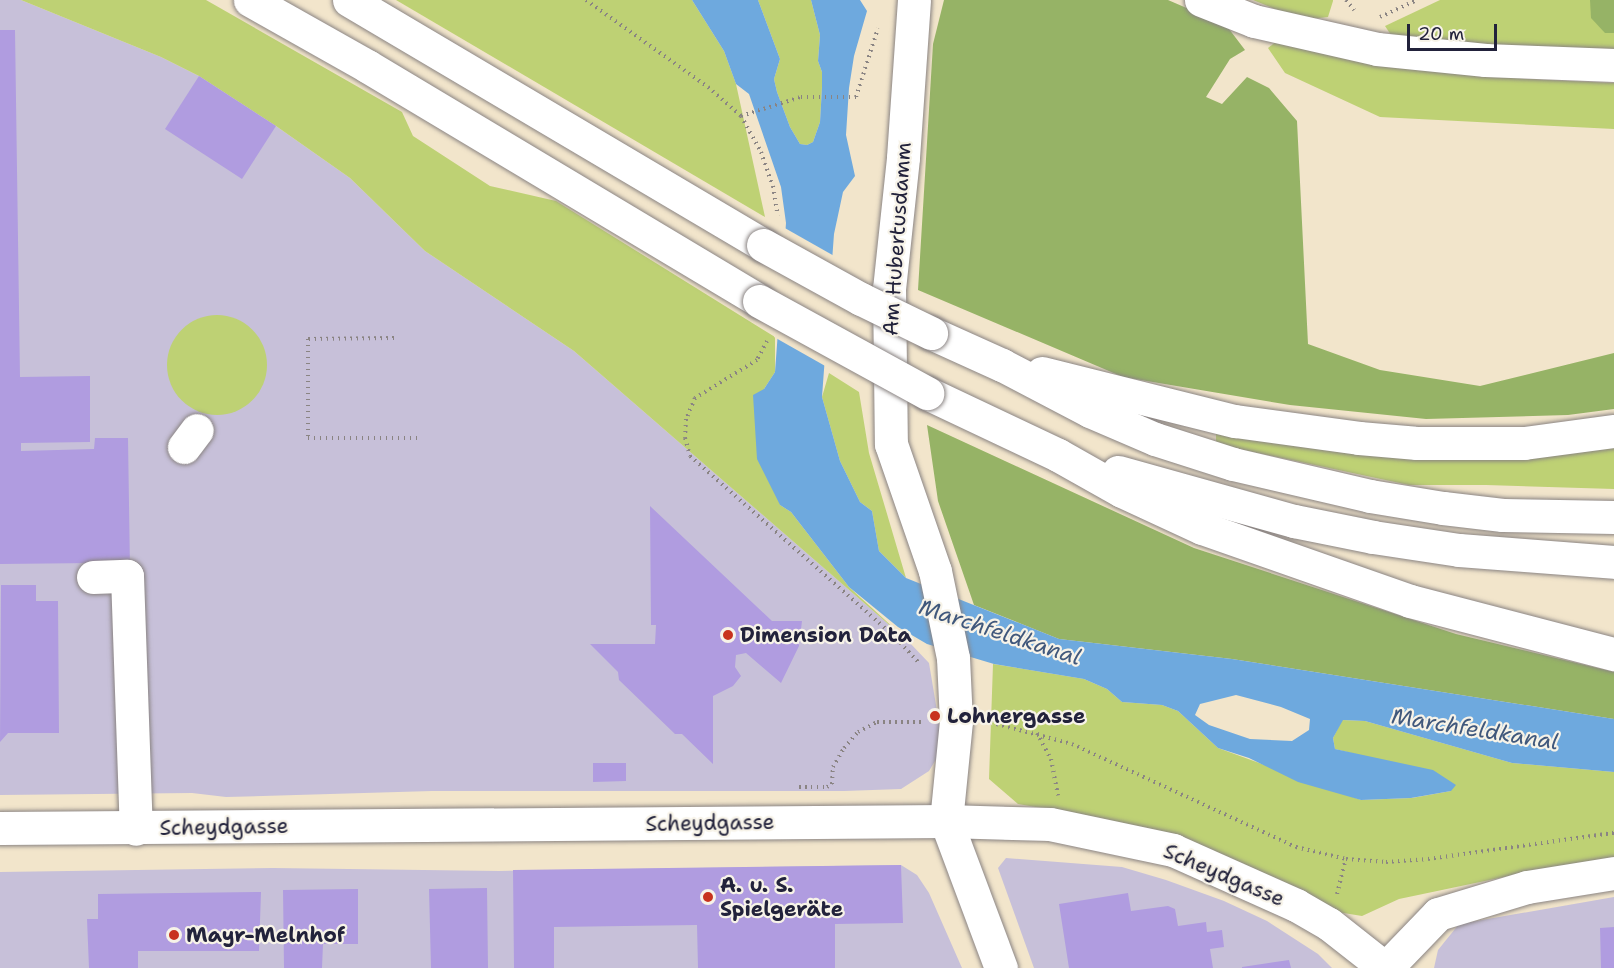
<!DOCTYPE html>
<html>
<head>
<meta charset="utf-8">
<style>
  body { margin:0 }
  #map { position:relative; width:1614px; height:968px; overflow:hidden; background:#f2e5cb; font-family:"Shantell Sans",sans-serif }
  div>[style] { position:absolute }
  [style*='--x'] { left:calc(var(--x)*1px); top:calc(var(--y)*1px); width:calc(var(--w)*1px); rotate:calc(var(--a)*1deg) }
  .industrial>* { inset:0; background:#c7c0d9 }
  .green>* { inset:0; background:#bed174 }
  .round { border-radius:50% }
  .forest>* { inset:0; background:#96b366 }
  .water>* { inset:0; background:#6ea9de }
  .pier>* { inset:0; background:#f2e5cb }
  .building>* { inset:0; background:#b09ce0 }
  .path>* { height:4px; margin-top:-2px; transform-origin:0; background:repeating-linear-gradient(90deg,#8a8483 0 1.5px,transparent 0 6px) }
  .roads { filter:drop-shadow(0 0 2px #8a8483) drop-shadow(0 0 2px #8a8483) }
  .minor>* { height:33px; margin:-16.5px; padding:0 16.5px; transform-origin:16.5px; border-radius:16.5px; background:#fff }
  .highway>* { height:33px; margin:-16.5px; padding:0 16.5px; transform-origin:16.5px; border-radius:16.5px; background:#fff }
  .bridges { filter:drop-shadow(0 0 2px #8a8483) drop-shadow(0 0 2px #8a8483) }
  .highway-bridge>* { height:33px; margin:-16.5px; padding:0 16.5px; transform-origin:16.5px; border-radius:16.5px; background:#fff }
  .dots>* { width:16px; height:16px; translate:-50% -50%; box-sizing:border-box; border:3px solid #f7f3e8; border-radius:50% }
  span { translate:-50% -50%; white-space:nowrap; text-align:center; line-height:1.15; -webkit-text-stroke:4.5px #f7f3e8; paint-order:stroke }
  .street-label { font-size:21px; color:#22223b }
  .poi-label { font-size:21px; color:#22223b; font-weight:700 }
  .left { translate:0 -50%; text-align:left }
  .water-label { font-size:22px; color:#40587c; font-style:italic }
  .scale { position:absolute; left:1407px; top:24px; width:90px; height:27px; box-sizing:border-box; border:3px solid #22223b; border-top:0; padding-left:8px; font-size:18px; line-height:21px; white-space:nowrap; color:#22223b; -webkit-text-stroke:4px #f7f3e8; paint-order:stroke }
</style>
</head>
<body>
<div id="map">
  <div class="industrial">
    <div style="clip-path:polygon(0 0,21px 0,161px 57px,199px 76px,276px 126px,350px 178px,425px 251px,574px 351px,909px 642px,929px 663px,941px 735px,938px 756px,929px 771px,901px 789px,844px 791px,432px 791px,226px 797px,192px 793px,0 795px)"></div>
    <div style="clip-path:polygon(1006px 858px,1122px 867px,1166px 880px,1224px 901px,1267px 921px,1318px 954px,1332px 968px,1034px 968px,998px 868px)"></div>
    <div style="clip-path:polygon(901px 865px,917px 875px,929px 893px,962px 968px,0 968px,0 872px,273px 868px,499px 871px)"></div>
    <div style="clip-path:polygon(1614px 897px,1614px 968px,1434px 968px,1438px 950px,1459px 924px)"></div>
  </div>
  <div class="green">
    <div style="clip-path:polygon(21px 0,206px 0,402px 112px,413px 136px,490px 186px,556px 201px,775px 337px,775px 372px,764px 389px,780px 505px,791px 512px,849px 587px,909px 642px,574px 351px,425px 251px,350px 178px,276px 126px,199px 76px,161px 57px)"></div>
    <div style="clip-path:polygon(396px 0,692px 0,724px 51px,736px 84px,765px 217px)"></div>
    <div style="clip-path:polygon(758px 0,811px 0,820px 35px,818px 61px,822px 72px,822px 87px,820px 122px,813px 142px,807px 145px,800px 144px,790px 127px,777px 92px,774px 79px,780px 59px)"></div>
    <div style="clip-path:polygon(1253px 0,1333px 0,1333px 1px,1328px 17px,1302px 20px)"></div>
    <div style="clip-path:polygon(1440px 0,1614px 0,1614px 51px,1395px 41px,1385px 26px)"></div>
    <div style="clip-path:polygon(1278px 40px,1322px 52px,1528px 79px,1614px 83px,1614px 129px,1380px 117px,1285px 73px,1268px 48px)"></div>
    <div class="round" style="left:167px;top:315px;width:100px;height:100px"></div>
    <div style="clip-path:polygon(829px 373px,859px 392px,869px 453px,906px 578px,879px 551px,872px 511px,860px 502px,840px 461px,822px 397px)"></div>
    <div style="clip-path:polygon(1216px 434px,1346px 453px,1614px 444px,1614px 489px,1486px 485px,1409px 485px,1216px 444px)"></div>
    <div style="clip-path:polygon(993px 664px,1084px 679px,1107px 689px,1122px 702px,1162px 705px,1178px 711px,1218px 748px,1361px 800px,1412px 798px,1451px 791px,1355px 754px,1335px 749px,1333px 738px,1342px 720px,1365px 721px,1512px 763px,1614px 772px,1614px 858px,1523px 873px,1399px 899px,1362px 916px,1325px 910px,1191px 842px,1100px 818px,1018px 804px,989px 779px)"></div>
  </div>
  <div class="forest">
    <div style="clip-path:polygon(944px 0,1168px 0,1226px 25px,1245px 50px,1230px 59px,1206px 97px,1222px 104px,1247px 77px,1269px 88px,1297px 121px,1308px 344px,1380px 370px,1480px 386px,1614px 353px,1614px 409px,1568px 415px,1426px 419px,1290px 405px,1123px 377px,918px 290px,933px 44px)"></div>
    <div style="clip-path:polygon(1590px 0,1614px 0,1614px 33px,1605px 33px,1591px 18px)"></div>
    <div style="clip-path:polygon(927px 425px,1194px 548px,1456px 634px,1614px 672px,1614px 719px,1232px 659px,1059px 639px,974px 605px,938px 501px)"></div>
  </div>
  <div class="water">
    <div style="clip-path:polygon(evenodd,692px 0,758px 0,780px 59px,774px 79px,777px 92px,790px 127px,800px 144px,807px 145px,813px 142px,820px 122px,822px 87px,822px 72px,818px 61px,820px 35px,811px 0,860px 0,867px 11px,854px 56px,849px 88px,846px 135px,855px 176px,843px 192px,834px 234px,822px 397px,840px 461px,860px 502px,872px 511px,879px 551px,906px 578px,1059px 639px,1232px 659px,1614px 719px,1614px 772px,1512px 763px,1365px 721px,1343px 720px,1333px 738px,1335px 749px,1433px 770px,1456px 785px,1451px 791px,1411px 798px,1361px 800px,1298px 782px,1249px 758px,1218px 748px,1178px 711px,1162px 705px,1122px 702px,1107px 689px,1084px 679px,994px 664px,927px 644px,898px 627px,849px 587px,791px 512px,780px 505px,757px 459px,753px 395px,764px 389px,775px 372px,786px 223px,781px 187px,749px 94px,736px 84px,724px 51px,692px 0,1236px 695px,1281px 707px,1310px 719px,1309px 730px,1292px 741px,1250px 739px,1209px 725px,1195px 715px,1200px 704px,1236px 695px)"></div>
  </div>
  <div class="pier">
    <div style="clip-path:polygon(783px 227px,836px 257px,827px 367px,774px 337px)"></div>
  </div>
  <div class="building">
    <div style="clip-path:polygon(0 30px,15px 30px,20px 377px,90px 376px,90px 442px,21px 443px,21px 451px,94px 449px,95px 438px,128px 438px,130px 569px,94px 563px,0 564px)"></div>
    <div style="clip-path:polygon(199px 76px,276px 126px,242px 179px,165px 129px)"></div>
    <div style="clip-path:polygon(650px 506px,772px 621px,802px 621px,799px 646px,781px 683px,746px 653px,736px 655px,735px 667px,741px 676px,733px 686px,713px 696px,713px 764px,682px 734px,675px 734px,619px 680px,618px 672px,590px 644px,655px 644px,656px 625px,651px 625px)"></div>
    <div style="clip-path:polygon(1px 585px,36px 585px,36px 601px,58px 601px,59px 733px,8px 733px,0 742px)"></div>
    <div style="clip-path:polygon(593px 763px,626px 763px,626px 781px,593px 782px)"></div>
    <div style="clip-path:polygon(901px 865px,903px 923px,835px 924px,835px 968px,698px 968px,697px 925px,554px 927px,554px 968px,514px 968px,513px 870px)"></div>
    <div style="clip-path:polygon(487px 888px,488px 968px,431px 968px,429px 889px)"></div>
    <div style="clip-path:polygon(358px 889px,358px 944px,323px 944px,322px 968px,284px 968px,283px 890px)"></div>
    <div style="clip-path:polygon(261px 892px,259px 951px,138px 951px,138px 968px,89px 968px,87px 919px,98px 919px,98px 894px)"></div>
    <div style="clip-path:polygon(1128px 893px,1131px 911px,1168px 906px,1175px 909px,1178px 926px,1206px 922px,1207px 932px,1222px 930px,1224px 947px,1210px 949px,1213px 968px,1069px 968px,1059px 904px)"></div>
    <div style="clip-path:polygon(1614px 927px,1614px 968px,1601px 968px,1600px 928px)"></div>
    <div style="clip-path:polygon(1289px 960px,1291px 968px,1242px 968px,1242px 967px)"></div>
  </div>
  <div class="path">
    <div style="--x:586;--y:0;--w:150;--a:35.5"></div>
    <div style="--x:708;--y:87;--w:44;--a:41.3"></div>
    <div style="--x:741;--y:116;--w:41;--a:60.9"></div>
    <div style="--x:761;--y:152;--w:36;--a:71"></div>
    <div style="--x:773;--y:186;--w:30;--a:81"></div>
    <div style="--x:1346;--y:0;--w:13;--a:51"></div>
    <div style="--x:1380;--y:17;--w:41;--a:-24.7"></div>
    <div style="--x:741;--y:116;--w:63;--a:-17.6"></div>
    <div style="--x:801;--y:97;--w:55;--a:0"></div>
    <div style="--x:856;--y:97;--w:72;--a:-72.3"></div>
    <div style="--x:394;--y:338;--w:86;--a:179.3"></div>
    <div style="--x:308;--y:339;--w:99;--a:90"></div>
    <div style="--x:308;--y:438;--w:114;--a:0"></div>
    <div style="--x:767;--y:341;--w:21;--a:118"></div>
    <div style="--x:757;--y:360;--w:73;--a:148.5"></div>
    <div style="--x:695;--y:398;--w:23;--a:113"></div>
    <div style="--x:686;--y:419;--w:19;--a:93"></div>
    <div style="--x:685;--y:438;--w:19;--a:74"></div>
    <div style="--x:690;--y:456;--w:269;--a:41.4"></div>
    <div style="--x:892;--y:634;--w:41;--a:47"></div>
    <div style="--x:985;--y:721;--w:90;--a:14.8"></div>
    <div style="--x:1072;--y:744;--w:247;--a:24.7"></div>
    <div style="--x:1296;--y:847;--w:51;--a:13.5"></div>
    <div style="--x:1346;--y:859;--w:40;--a:4.3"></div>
    <div style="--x:1386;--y:862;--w:42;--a:-4.1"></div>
    <div style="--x:1428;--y:859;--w:188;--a:-8"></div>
    <div style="--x:1037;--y:733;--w:30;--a:62"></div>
    <div style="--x:1051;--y:759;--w:37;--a:79"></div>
    <div style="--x:799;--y:787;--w:28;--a:0"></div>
    <div style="--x:827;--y:787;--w:6;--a:-31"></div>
    <div style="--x:832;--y:784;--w:17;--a:-87"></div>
    <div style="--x:833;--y:767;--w:22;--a:-60"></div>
    <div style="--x:844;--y:748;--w:21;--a:-49"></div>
    <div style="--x:858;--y:732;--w:21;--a:-28"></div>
    <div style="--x:877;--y:722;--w:48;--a:0"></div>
    <div style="--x:1337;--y:894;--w:36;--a:-76"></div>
  </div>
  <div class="roads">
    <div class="minor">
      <div style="--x:914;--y:0;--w:158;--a:94"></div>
      <div style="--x:903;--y:158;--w:131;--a:96.1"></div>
      <div style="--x:889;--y:288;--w:156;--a:89.3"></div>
      <div style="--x:891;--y:444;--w:134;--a:70.9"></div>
      <div style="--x:935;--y:571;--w:89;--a:78.3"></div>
      <div style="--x:953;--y:658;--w:63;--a:87.3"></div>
      <div style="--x:956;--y:721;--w:100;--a:95.7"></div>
      <div style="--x:946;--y:821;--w:157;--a:69.5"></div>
      <div style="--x:1201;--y:0;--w:57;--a:21.6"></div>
      <div style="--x:1254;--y:21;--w:126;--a:12.8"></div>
      <div style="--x:1377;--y:49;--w:109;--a:5.8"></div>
      <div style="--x:1485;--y:60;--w:129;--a:2.2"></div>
      <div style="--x:184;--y:447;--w:21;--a:-53"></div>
      <div style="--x:93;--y:577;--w:34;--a:-2"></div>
      <div style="--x:127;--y:576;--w:253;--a:88"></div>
      <div style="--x:0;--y:828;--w:946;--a:-0.42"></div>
      <div style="--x:946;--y:821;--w:104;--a:1.7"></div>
      <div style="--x:1050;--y:824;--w:126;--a:11.9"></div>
      <div style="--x:1173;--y:850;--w:135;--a:24.1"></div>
      <div style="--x:1296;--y:905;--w:38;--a:30"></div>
      <div style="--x:1329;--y:924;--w:71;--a:38.2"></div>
      <div style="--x:1386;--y:968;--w:75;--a:-46.1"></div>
      <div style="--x:1438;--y:914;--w:93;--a:-16.9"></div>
      <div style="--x:1527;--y:887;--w:88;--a:-9.1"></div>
    </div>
    <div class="highway">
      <div style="--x:250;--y:0;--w:134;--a:29.4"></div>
      <div style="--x:367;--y:66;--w:457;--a:30.9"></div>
      <div style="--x:349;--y:0;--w:481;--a:30.6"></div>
      <div style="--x:931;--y:333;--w:78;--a:24.3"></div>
      <div style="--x:1002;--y:365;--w:99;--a:27.6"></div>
      <div style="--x:1090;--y:411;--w:71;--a:23.3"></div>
      <div style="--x:1155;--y:439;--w:82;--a:17.8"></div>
      <div style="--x:1233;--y:464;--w:141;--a:13.1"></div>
      <div style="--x:1370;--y:496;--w:74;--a:9.3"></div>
      <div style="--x:1443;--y:508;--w:60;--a:6.7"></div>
      <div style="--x:1503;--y:515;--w:111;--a:1"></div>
      <div style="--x:1042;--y:373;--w:199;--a:14"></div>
      <div style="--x:1235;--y:421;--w:125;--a:7.8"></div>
      <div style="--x:1359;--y:438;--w:58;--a:4.9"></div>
      <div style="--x:1417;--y:443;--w:107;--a:0"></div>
      <div style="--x:1524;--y:443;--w:91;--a:-7.6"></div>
      <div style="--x:927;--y:393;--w:145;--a:25.3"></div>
      <div style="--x:1058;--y:455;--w:73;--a:29.4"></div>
      <div style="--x:1122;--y:491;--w:88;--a:24.8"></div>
      <div style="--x:1202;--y:528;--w:220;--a:19.3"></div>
      <div style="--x:1410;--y:601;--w:211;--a:14.6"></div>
      <div style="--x:1118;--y:472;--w:183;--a:15.6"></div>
      <div style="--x:1294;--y:521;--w:81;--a:11.4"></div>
      <div style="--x:1373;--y:537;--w:87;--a:8.6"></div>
      <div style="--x:1459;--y:550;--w:155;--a:4.4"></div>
    </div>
  </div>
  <div class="bridges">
    <div class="highway-bridge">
      <div style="--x:763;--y:245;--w:112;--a:28.9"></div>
      <div style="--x:861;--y:299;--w:78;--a:25.9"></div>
      <div style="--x:759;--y:301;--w:192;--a:28.7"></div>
    </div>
  </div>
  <div class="dots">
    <div style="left:728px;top:635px;background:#c8321e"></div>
    <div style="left:935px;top:716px;background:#c8321e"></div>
    <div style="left:708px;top:897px;background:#c8321e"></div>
    <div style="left:174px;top:935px;background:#c8321e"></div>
  </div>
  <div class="street-label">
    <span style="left:897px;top:239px;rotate:-86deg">Am Hubertusdamm</span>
    <span style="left:710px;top:823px;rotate:-1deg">Scheydgasse</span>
    <span style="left:224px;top:827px;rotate:-1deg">Scheydgasse</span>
    <span style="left:1224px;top:875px;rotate:23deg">Scheydgasse</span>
  </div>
  <div class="poi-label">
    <span class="left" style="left:740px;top:635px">Dimension Data</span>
    <span class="left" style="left:947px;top:716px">Lohnergasse</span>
    <span class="left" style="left:720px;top:897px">A. u. S.<br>Spielgeräte</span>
    <span class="left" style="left:186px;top:935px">Mayr-Melnhof</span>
  </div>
  <div class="water-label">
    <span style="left:1000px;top:632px;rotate:18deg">Marchfeldkanal</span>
    <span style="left:1475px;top:729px;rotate:9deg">Marchfeldkanal</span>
  </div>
  <div class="scale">20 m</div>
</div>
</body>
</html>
